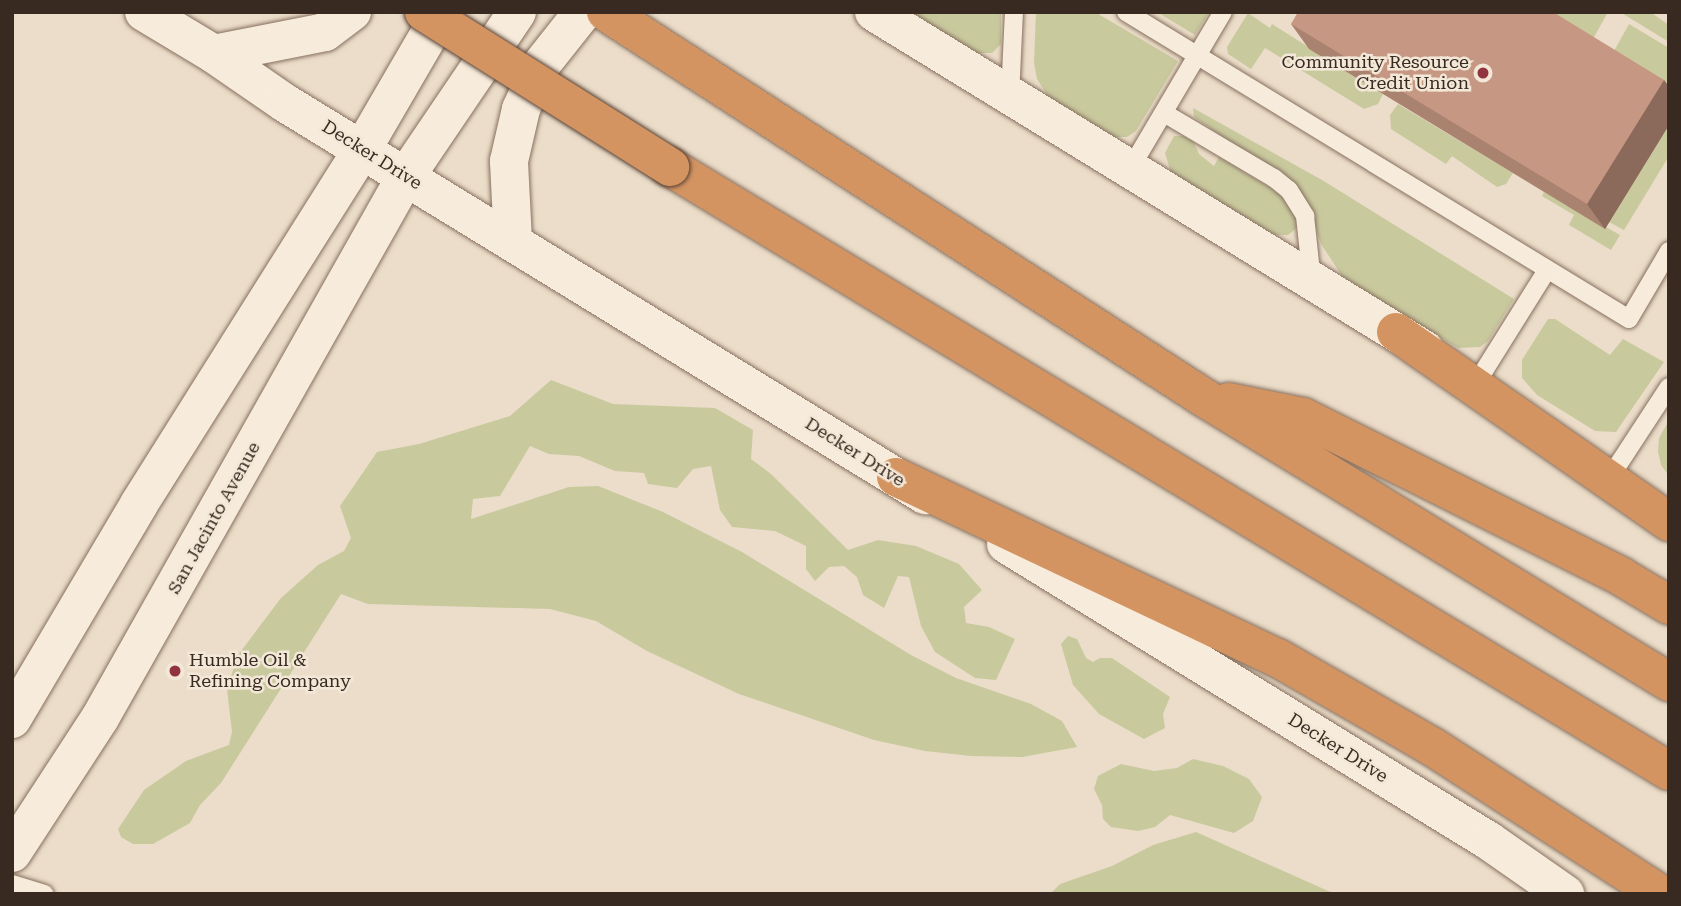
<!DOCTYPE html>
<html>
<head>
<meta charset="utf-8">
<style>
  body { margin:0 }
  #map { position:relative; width:1681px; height:906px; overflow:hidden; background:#ebddc9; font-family:"Roboto Serif",serif }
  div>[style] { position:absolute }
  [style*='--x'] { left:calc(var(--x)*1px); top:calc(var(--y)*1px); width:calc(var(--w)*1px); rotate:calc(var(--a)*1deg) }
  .green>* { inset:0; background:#c9c99e }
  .roads { filter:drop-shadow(0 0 2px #87705f) drop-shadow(0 0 2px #87705f) }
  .service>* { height:18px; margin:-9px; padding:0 9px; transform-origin:9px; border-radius:9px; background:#f7ecdc }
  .tertiary>* { height:38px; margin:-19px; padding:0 19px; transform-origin:19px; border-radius:19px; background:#f7ecdc }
  .secondary>* { height:38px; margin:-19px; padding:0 19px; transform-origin:19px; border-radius:19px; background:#f7ecdc }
  .motorway>* { height:38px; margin:-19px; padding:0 19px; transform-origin:19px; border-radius:19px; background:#d39462 }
  .bridges { filter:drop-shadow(0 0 2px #553f33) drop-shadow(0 0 2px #553f33) }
  .motorway-bridge>* { height:38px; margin:-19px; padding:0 19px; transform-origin:19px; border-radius:19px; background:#d39462 }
  .wall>* { inset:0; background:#aa8270 }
  .shaded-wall>* { inset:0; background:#8b6a5b }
  .building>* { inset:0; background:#c69782 }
  .dots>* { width:19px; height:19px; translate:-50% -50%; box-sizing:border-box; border:4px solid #f3e8d8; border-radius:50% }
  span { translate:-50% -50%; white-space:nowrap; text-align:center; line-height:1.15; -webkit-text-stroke:5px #f3e8d8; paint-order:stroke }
  .poi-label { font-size:18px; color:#382a21 }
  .right { translate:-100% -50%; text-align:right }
  .left { translate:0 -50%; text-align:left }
  .street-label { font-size:18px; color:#382a21 }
  .frame { position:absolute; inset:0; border:14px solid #382a21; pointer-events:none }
</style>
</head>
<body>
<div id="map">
  <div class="green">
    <div style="clip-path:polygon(904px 12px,1001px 12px,1001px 44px,992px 53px,973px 53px)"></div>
    <div style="clip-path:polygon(1036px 12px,1095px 12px,1178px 61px,1136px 131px,1127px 137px,1114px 137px,1048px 96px,1037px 79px,1034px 63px)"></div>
    <div style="clip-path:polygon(1157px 12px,1209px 12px,1195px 35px)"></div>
    <div style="clip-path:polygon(1530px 12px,1608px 12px,1588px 48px)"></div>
    <div style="clip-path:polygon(1620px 12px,1650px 12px,1669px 25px,1669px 42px)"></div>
    <div style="clip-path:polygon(1248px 13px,1270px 28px,1272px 24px,1383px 94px,1378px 104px,1364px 109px,1265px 48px,1251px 69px,1228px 54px,1227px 47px)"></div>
    <div style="clip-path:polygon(1629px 24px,1669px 48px,1669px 97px,1609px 60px)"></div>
    <div style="clip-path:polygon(1398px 104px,1513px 173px,1506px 184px,1497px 187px,1452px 156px,1446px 164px,1391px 129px,1390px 115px)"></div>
    <div style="clip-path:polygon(1193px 108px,1322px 180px,1514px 299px,1488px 341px,1480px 347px,1458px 348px,1344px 279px,1321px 244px,1312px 216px,1237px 147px,1194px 117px)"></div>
    <div style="clip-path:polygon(1669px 125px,1669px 156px,1624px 230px,1609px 222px)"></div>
    <div style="clip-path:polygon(1174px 136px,1183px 136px,1193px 141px,1199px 154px,1214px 166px,1219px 157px,1279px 193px,1296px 215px,1299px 226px,1288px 235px,1271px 235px,1171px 173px,1165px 153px)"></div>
    <div style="clip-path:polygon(1544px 192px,1620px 235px,1611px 250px,1569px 225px,1574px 215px,1542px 196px)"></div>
    <div style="clip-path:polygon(1548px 319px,1555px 319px,1610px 355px,1623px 339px,1664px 362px,1616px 432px,1595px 431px,1537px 395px,1522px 378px,1522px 360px)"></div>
    <div style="clip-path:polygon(551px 380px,613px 404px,715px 408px,753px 430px,751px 459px,771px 474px,848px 550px,878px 540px,916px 546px,959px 564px,982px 590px,964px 607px,966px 623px,989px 627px,1015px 639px,996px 680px,975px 678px,935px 652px,921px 626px,909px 577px,898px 576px,884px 608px,863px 595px,857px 577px,844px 566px,829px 567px,815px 581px,806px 569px,806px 546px,775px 531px,732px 527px,720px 510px,711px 466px,693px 469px,677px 488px,648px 484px,644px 473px,615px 471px,579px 456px,549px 454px,530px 446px,500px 496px,473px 499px,471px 519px,569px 487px,598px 486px,663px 512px,742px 552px,911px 655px,956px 678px,1031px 704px,1062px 721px,1077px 747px,1022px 757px,971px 756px,925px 751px,874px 740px,739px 694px,647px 651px,596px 621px,550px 609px,368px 604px,341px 594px,221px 783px,200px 805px,190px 823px,153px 844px,133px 844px,121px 837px,118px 829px,144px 790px,186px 761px,229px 745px,232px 732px,227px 689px,238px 655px,281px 598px,318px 565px,344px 551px,351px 538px,340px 506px,377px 452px,419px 444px,510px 416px)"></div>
    <div style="clip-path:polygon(1669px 420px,1669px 476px,1661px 465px,1658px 452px,1659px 438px)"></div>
    <div style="clip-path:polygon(1068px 636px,1077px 639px,1086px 658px,1093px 662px,1100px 658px,1112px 658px,1170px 697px,1163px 714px,1165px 728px,1144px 739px,1099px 714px,1073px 685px,1061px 644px)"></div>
    <div style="clip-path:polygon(1193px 759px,1223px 766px,1249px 779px,1262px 797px,1253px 821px,1234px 833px,1170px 815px,1155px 827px,1138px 831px,1111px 827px,1103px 819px,1102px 805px,1094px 789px,1098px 776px,1121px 764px,1154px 771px,1177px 768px)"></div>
    <div style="clip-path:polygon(1196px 832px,1335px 894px,1050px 894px,1060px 884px,1112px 866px,1153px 845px)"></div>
  </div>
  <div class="roads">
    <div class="service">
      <div style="--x:1126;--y:12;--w:589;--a:31.4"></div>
      <div style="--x:1629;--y:319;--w:79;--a:-59.5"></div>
      <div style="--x:1010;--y:96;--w:84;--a:-87.3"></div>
      <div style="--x:1164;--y:113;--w:128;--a:30.6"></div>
      <div style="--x:1274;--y:178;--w:19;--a:39"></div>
      <div style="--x:1289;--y:190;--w:31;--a:58"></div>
      <div style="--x:1305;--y:216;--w:65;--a:83.9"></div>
      <div style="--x:1130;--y:169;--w:182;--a:-59.4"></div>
      <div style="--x:1477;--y:382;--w:132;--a:-58"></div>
      <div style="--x:1616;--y:468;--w:97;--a:-56.8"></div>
      <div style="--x:12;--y:884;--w:34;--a:17"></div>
    </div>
    <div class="tertiary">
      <div style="--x:12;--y:719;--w:250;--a:-59.4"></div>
      <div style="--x:139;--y:504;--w:421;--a:-57.8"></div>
      <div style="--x:12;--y:853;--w:161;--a:-56.9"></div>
      <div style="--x:100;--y:718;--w:622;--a:-60.55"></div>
    </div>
    <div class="secondary">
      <div style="--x:144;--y:12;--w:82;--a:31"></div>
      <div style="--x:214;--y:54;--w:86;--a:34.6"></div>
      <div style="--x:285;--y:103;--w:751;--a:31.49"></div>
      <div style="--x:874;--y:12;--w:646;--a:31.53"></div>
      <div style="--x:214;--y:54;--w:113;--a:-11.2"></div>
      <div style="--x:325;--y:32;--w:34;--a:-37"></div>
      <div style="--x:363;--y:148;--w:157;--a:-59.8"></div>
      <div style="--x:406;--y:176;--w:198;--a:-55.9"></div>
      <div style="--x:513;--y:241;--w:80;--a:-92.9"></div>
      <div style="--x:509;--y:161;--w:53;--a:-77"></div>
      <div style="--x:521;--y:109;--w:48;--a:-65.6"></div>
      <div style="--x:541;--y:65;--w:68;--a:-51.6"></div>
      <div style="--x:1006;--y:544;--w:567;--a:31.59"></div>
      <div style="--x:1489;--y:841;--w:93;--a:34.9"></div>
    </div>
    <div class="motorway">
      <div style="--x:606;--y:12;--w:710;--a:32.82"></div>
      <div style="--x:1203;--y:397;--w:546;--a:31.45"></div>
      <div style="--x:670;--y:167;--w:1167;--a:31.16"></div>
      <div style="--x:1396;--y:332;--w:333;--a:34.8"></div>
      <div style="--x:1229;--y:402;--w:76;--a:11.5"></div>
      <div style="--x:1303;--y:417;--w:357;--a:26.6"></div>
      <div style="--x:1622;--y:577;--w:55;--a:30.8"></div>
      <div style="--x:896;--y:477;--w:423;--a:25.4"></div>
      <div style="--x:1278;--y:658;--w:179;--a:29.9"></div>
      <div style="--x:1433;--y:747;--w:270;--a:32.9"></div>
    </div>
  </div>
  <div class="bridges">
    <div class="motorway-bridge">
      <div style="--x:424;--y:12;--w:291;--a:32.2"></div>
    </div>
  </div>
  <div class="wall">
    <div style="clip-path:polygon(1291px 24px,1664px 80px,1669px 87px,1669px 125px,1605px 229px,1309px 49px)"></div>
  </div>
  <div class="shaded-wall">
    <div style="clip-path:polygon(1664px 80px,1669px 87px,1669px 125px,1605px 229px,1587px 204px)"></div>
  </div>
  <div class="building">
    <div style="clip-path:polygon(1298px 12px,1553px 12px,1664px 80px,1587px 204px,1291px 24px)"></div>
  </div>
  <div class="dots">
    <div style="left:1483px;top:73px;background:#91343f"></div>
    <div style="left:175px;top:671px;background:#91343f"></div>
  </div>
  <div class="poi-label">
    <span class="right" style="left:1469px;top:73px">Community Resource<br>Credit Union</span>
    <span class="left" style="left:189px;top:671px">Humble Oil &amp;<br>Refining Company</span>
  </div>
  <div class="street-label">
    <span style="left:372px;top:155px;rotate:32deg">Decker Drive</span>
    <span style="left:855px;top:452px;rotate:32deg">Decker Drive</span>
    <span style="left:214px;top:518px;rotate:-61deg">San Jacinto Avenue</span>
    <span style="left:1338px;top:748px;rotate:32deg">Decker Drive</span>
  </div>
  <div class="frame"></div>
</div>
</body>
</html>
